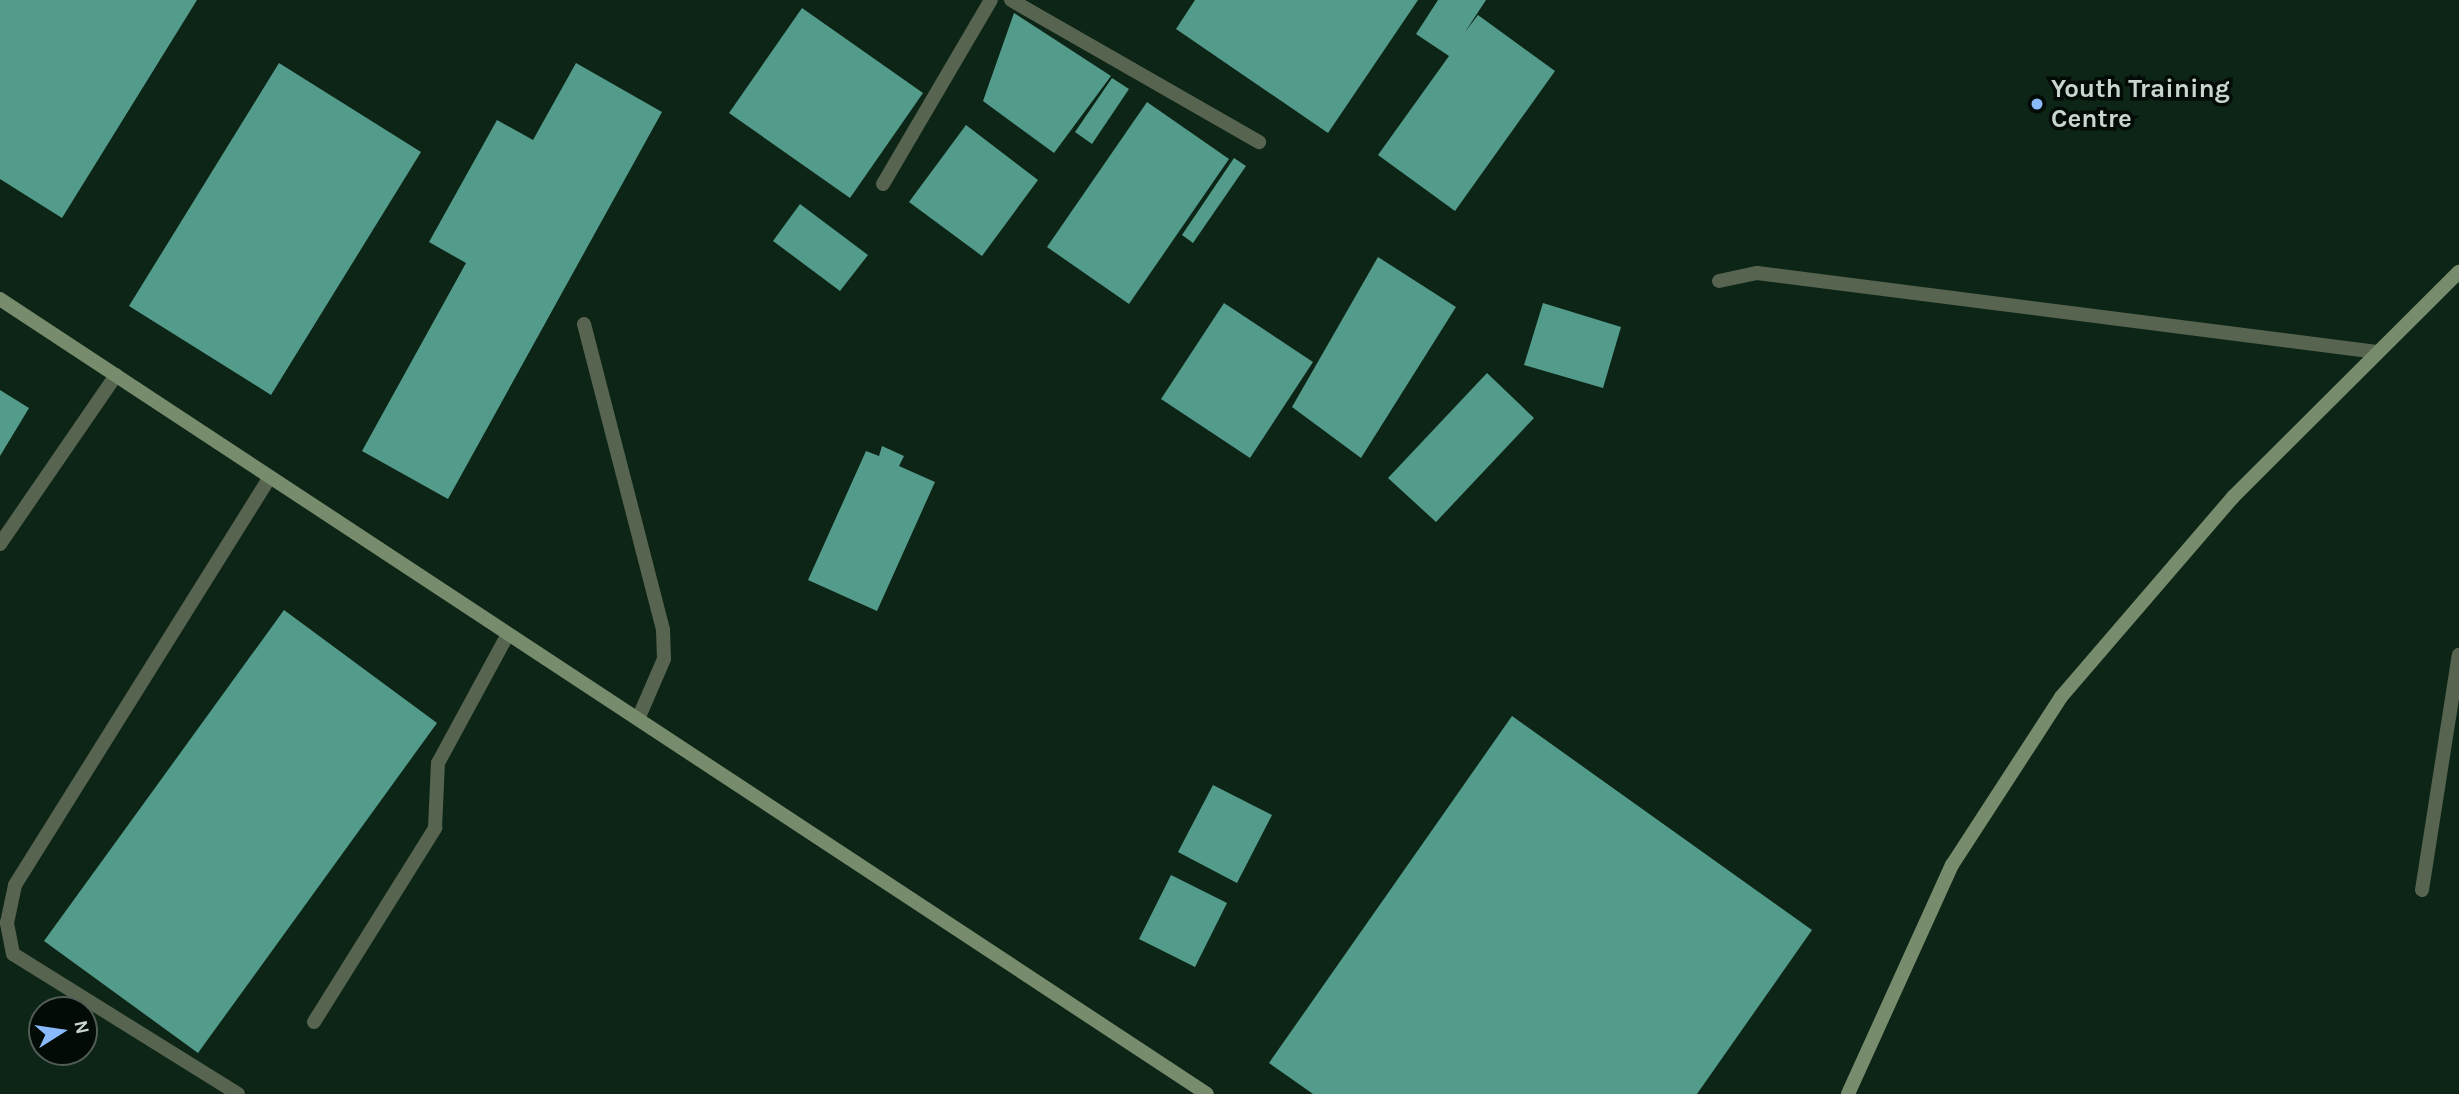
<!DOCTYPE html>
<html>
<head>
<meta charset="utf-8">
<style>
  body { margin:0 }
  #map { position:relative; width:2459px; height:1094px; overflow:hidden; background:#0d2516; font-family:Karla,sans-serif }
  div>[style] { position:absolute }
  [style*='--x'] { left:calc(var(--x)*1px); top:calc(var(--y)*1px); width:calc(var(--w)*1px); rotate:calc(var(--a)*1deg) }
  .building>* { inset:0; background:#539b8a }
  .lane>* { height:14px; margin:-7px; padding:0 7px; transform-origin:7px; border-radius:7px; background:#576450 }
  .street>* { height:14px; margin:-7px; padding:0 7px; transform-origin:7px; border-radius:7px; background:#576450 }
  .secondary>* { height:14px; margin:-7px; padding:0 7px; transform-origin:7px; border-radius:7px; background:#768c6c }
  .dots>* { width:19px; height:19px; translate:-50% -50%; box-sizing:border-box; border:4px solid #030b06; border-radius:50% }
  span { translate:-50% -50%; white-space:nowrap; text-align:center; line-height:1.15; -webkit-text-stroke:7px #030b06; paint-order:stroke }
  .poi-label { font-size:26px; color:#c8d6cd; font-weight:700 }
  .left { translate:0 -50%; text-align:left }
  .north { position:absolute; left:28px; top:996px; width:70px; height:70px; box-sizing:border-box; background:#030b06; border:2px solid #525c56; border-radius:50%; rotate:78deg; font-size:19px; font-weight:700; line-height:28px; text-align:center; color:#c8d6cd }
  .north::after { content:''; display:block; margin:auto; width:24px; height:32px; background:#8abafc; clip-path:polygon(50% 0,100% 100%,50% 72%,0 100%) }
</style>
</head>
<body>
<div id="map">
  <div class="building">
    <div style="clip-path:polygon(0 0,197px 0,62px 218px,0 179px)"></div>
    <div style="clip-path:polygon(1195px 0,1418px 0,1328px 133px,1176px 29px)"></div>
    <div style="clip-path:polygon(1438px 0,1486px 0,1465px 32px,1478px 15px,1555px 71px,1455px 211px,1378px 155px,1449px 56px,1416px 34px)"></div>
    <div style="clip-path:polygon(802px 8px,923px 93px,850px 198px,729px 113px)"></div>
    <div style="clip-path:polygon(1014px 13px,1111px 76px,1054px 153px,983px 101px)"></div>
    <div style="clip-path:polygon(279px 63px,421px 152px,271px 395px,129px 306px)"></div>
    <div style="clip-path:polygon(576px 63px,662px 112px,448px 499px,362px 451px,466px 263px,429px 242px,497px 120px,533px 140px)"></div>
    <div style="clip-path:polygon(1112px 78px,1129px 89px,1092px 144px,1075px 132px)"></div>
    <div style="clip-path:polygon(1147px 102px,1229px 159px,1129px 304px,1047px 247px)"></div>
    <div style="clip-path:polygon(966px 125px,1038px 180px,982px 256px,909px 202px)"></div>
    <div style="clip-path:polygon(1234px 158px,1246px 166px,1193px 243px,1182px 235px)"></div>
    <div style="clip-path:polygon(800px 204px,868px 255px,840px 291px,773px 241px)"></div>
    <div style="clip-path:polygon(1378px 257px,1456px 307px,1361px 458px,1292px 407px)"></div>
    <div style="clip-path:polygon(1224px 303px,1313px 362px,1250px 458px,1161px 399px)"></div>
    <div style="clip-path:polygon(1543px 303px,1621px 327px,1603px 388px,1524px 365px)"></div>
    <div style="clip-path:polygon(1487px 373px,1534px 418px,1436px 522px,1388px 478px)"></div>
    <div style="clip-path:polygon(0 390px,29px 408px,0 456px)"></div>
    <div style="clip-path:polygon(882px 446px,904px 456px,899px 466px,935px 482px,877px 611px,808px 580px,866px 451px,879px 456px)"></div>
    <div style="clip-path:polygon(284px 610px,437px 723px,198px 1053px,44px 941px)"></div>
    <div style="clip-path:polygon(1512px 716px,1812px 930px,1697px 1094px,1313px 1094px,1269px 1063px)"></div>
    <div style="clip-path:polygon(1213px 785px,1272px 815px,1237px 883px,1178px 852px)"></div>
    <div style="clip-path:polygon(1171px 875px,1227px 903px,1195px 967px,1139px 939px)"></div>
  </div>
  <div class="lane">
    <div style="--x:1011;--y:0;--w:286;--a:29.8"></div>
    <div style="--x:883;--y:184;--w:213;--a:-59.6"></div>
    <div style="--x:1719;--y:281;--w:39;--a:-12"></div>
    <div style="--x:1757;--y:273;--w:625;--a:7.26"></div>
    <div style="--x:584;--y:324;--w:316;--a:75.5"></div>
    <div style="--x:663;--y:630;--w:29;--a:88"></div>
    <div style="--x:664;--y:659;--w:65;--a:113.4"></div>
    <div style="--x:314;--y:1022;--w:229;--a:-58"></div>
    <div style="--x:435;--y:828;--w:65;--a:-87.4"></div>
    <div style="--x:438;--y:763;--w:147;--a:-61.5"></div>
    <div style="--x:238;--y:1094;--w:265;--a:-148.1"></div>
    <div style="--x:13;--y:954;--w:32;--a:-101"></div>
    <div style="--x:7;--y:923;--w:39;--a:-78"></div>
    <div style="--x:15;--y:885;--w:481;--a:-58"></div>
  </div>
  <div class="street">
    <div style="--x:0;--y:544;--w:205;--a:-55.5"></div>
    <div style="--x:2422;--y:890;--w:238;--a:-81.1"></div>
  </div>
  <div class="secondary">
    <div style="--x:0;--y:299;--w:1445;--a:33.37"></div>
    <div style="--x:1848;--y:1094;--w:252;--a:-65.6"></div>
    <div style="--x:1952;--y:865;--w:200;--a:-57"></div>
    <div style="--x:2061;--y:697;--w:264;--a:-49.3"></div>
    <div style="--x:2233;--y:497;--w:319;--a:-44.9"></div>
  </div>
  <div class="dots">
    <div style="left:2037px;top:104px;background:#8abafc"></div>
  </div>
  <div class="poi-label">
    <span class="left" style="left:2051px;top:104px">Youth Training<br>Centre</span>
  </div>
  <div class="north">N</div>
</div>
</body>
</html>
